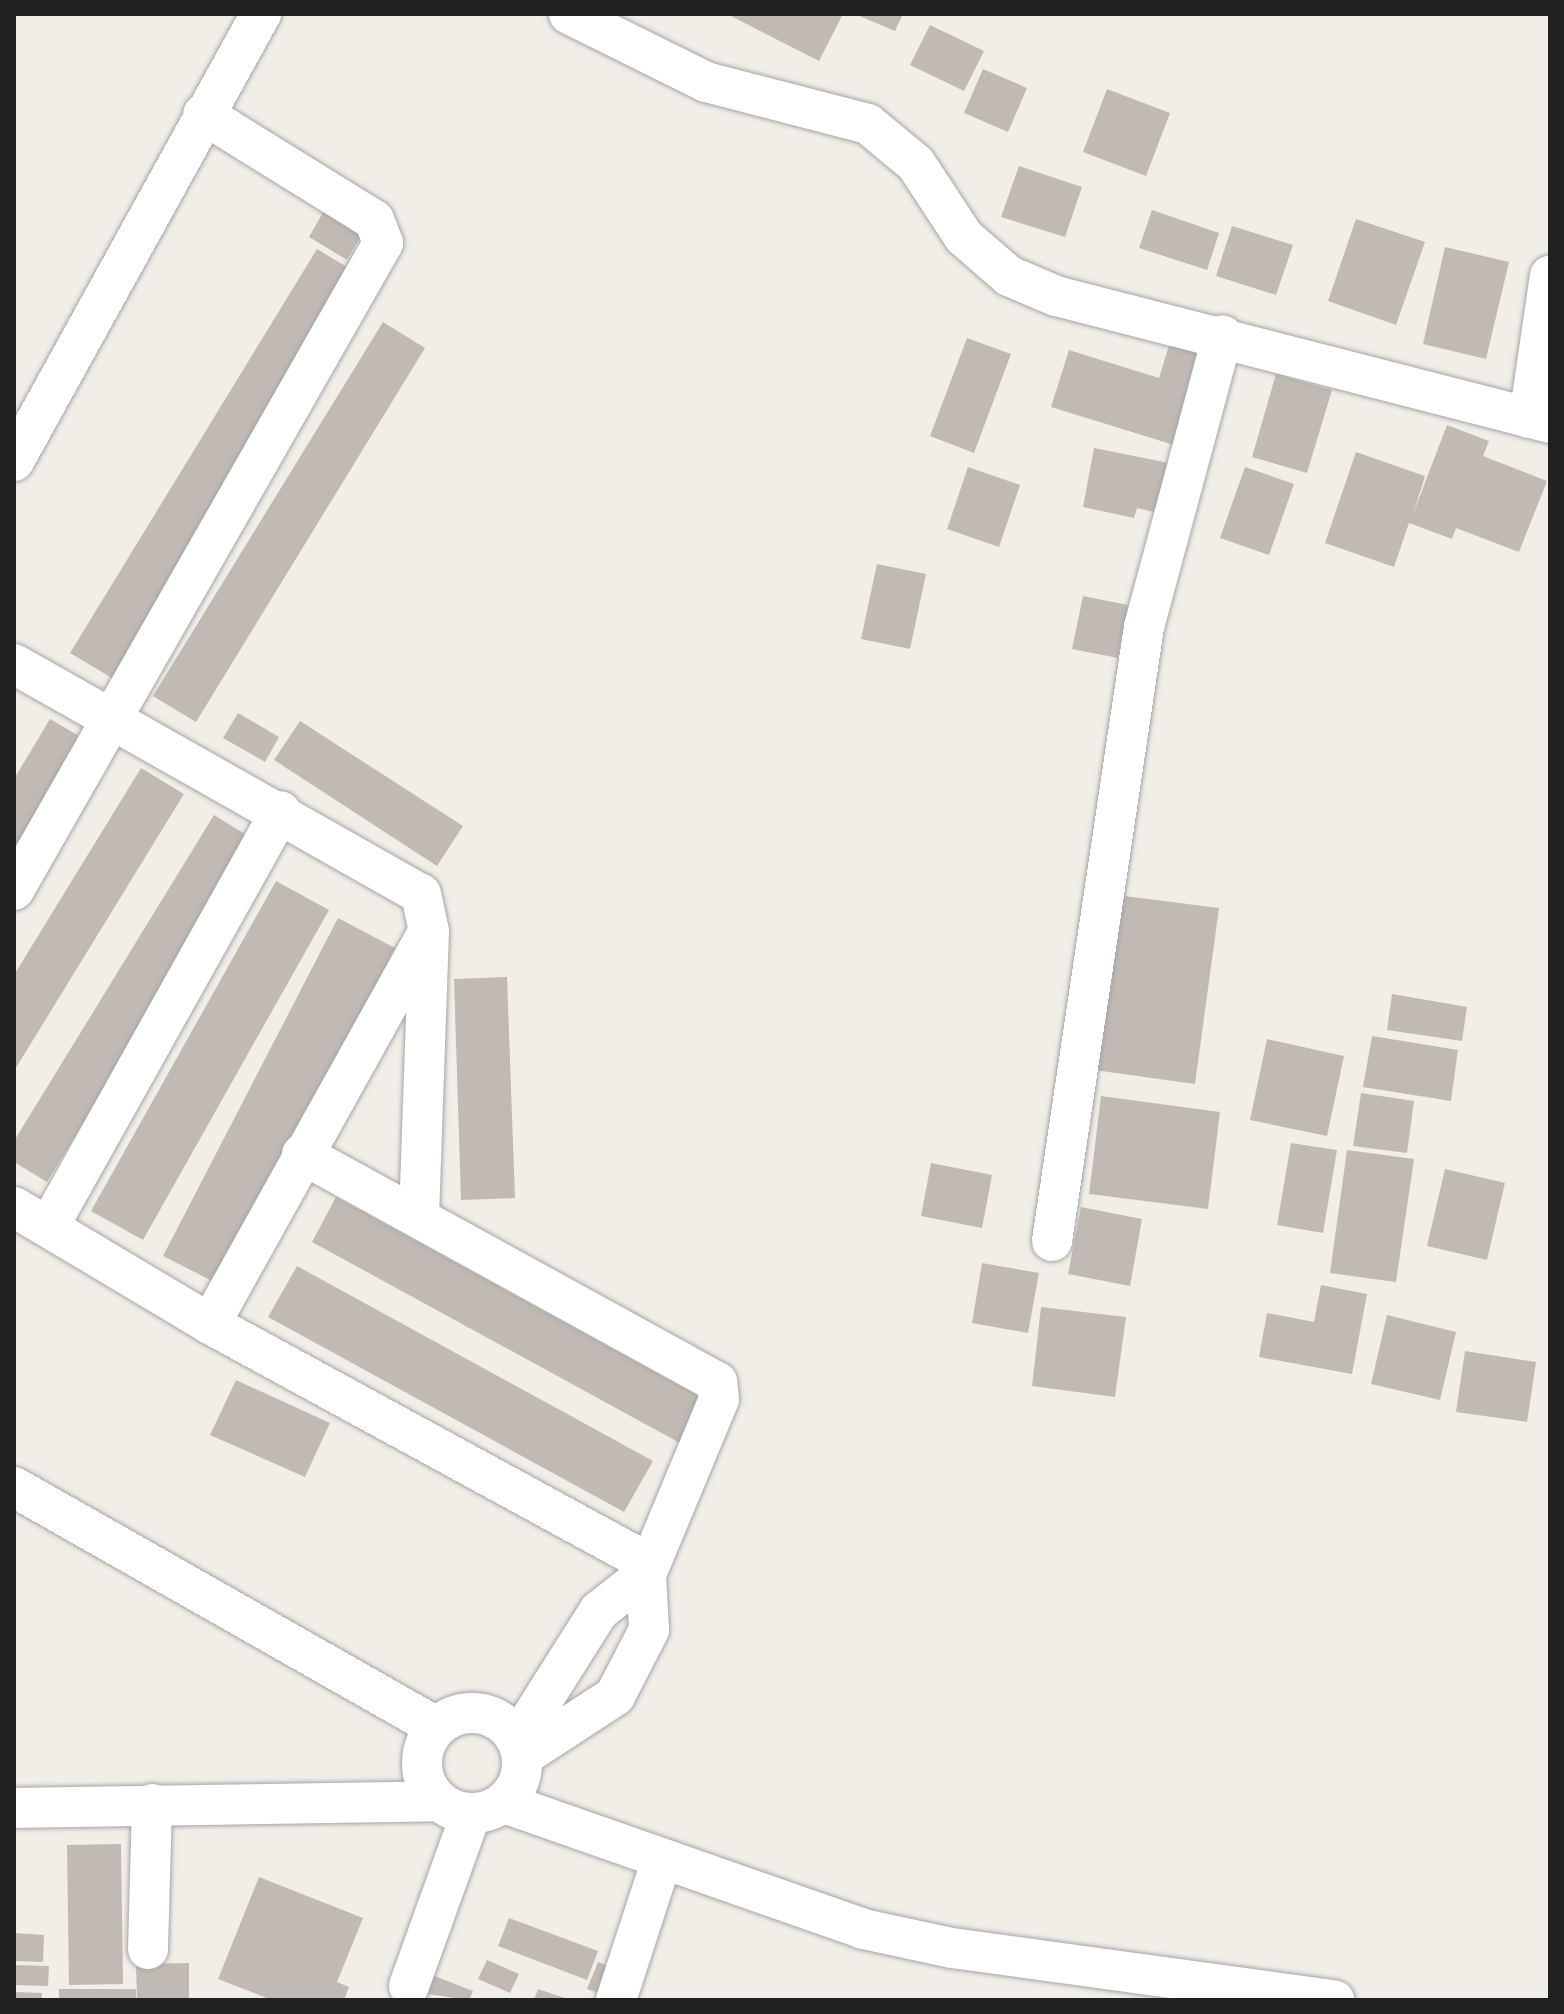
<!DOCTYPE html>
<html>
<head>
<meta charset="utf-8">
<style>
  body { margin:0 }
  #map { position:relative; width:1564px; height:2014px; overflow:hidden; background:#f1eee8; font-family:"Fira Sans Condensed",sans-serif }
  div>[style] { position:absolute }
  [style*='--x'] { left:calc(var(--x)*1px); top:calc(var(--y)*1px); width:calc(var(--w)*1px); rotate:calc(var(--a)*1deg) }
  .building>* { inset:0; background:#c1bab4 }
  .roads { filter:drop-shadow(0 0 2px #a5a5a5) drop-shadow(0 0 2px #a5a5a5) }
  .street>* { height:40px; margin:-20px; padding:0 20px; transform-origin:20px; border-radius:20px; background:#fff }
  .street>.ring { margin:-20px; padding:0; box-sizing:content-box; background:none; border:40px solid #fff; border-radius:50% }
  span { translate:-50% -50%; white-space:nowrap; text-align:center; line-height:1.15; -webkit-text-stroke:6px #fff; paint-order:stroke }
  .frame { position:absolute; inset:0; border:16px solid #212121; pointer-events:none }
</style>
</head>
<body>
<div id="map">
  <div class="building">
    <div style="clip-path:polygon(727px 14px,843px 14px,819px 61px)"></div>
    <div style="clip-path:polygon(855px 14px,903px 14px,895px 31px)"></div>
    <div style="clip-path:polygon(930px 25px,984px 51px,964px 91px,910px 65px)"></div>
    <div style="clip-path:polygon(983px 69px,1027px 88px,1008px 132px,964px 113px)"></div>
    <div style="clip-path:polygon(1107px 89px,1170px 113px,1146px 176px,1083px 152px)"></div>
    <div style="clip-path:polygon(1019px 166px,1082px 187px,1065px 237px,1001px 217px)"></div>
    <div style="clip-path:polygon(325px 209px,363px 232px,347px 260px,309px 237px)"></div>
    <div style="clip-path:polygon(1152px 210px,1219px 233px,1207px 270px,1139px 248px)"></div>
    <div style="clip-path:polygon(1356px 219px,1425px 242px,1396px 325px,1328px 301px)"></div>
    <div style="clip-path:polygon(1232px 226px,1293px 245px,1276px 295px,1216px 276px)"></div>
    <div style="clip-path:polygon(1445px 247px,1509px 262px,1486px 359px,1423px 344px)"></div>
    <div style="clip-path:polygon(317px 249px,360px 275px,112px 678px,70px 653px)"></div>
    <div style="clip-path:polygon(383px 322px,425px 348px,196px 722px,153px 696px)"></div>
    <div style="clip-path:polygon(967px 338px,1011px 354px,974px 453px,930px 436px)"></div>
    <div style="clip-path:polygon(1170px 342px,1204px 352px,1174px 445px,1051px 407px,1069px 350px,1159px 378px)"></div>
    <div style="clip-path:polygon(1276px 374px,1332px 390px,1307px 473px,1252px 457px)"></div>
    <div style="clip-path:polygon(1447px 425px,1489px 441px,1483px 456px,1547px 481px,1519px 552px,1456px 528px,1452px 539px,1409px 523px,1394px 567px,1325px 543px,1356px 452px,1425px 476px,1413px 514px)"></div>
    <div style="clip-path:polygon(1094px 448px,1169px 463px,1159px 513px,1137px 508px,1134px 518px,1083px 507px)"></div>
    <div style="clip-path:polygon(968px 467px,1020px 485px,999px 547px,947px 529px)"></div>
    <div style="clip-path:polygon(1245px 467px,1294px 484px,1269px 555px,1220px 538px)"></div>
    <div style="clip-path:polygon(877px 564px,926px 574px,910px 649px,861px 639px)"></div>
    <div style="clip-path:polygon(1083px 596px,1128px 605px,1118px 658px,1072px 649px)"></div>
    <div style="clip-path:polygon(238px 713px,279px 737px,265px 762px,223px 738px)"></div>
    <div style="clip-path:polygon(50px 719px,93px 744px,14px 874px,14px 779px)"></div>
    <div style="clip-path:polygon(300px 721px,463px 826px,437px 866px,274px 760px)"></div>
    <div style="clip-path:polygon(141px 768px,184px 794px,14px 1071px,14px 975px)"></div>
    <div style="clip-path:polygon(214px 815px,256px 841px,47px 1182px,14px 1162px,14px 1141px)"></div>
    <div style="clip-path:polygon(276px 881px,329px 910px,143px 1240px,91px 1211px)"></div>
    <div style="clip-path:polygon(1117px 895px,1219px 908px,1195px 1084px,1094px 1070px)"></div>
    <div style="clip-path:polygon(338px 918px,395px 948px,220px 1285px,163px 1256px)"></div>
    <div style="clip-path:polygon(507px 977px,515px 1198px,461px 1200px,454px 979px)"></div>
    <div style="clip-path:polygon(1392px 994px,1467px 1007px,1462px 1041px,1387px 1030px)"></div>
    <div style="clip-path:polygon(1372px 1036px,1458px 1050px,1451px 1101px,1363px 1087px)"></div>
    <div style="clip-path:polygon(1267px 1039px,1344px 1056px,1327px 1136px,1250px 1120px)"></div>
    <div style="clip-path:polygon(1361px 1093px,1414px 1101px,1407px 1153px,1353px 1146px)"></div>
    <div style="clip-path:polygon(1101px 1096px,1220px 1112px,1208px 1209px,1089px 1194px)"></div>
    <div style="clip-path:polygon(1291px 1143px,1337px 1150px,1323px 1233px,1277px 1225px)"></div>
    <div style="clip-path:polygon(1347px 1150px,1414px 1159px,1396px 1282px,1330px 1273px)"></div>
    <div style="clip-path:polygon(931px 1163px,992px 1175px,982px 1228px,921px 1216px)"></div>
    <div style="clip-path:polygon(1445px 1169px,1505px 1183px,1487px 1260px,1427px 1246px)"></div>
    <div style="clip-path:polygon(336px 1197px,713px 1404px,689px 1448px,312px 1242px)"></div>
    <div style="clip-path:polygon(1081px 1207px,1142px 1219px,1130px 1286px,1068px 1274px)"></div>
    <div style="clip-path:polygon(982px 1263px,1039px 1273px,1028px 1333px,972px 1323px)"></div>
    <div style="clip-path:polygon(297px 1266px,653px 1461px,624px 1512px,268px 1317px)"></div>
    <div style="clip-path:polygon(1321px 1285px,1367px 1294px,1352px 1374px,1259px 1357px,1267px 1313px,1314px 1322px)"></div>
    <div style="clip-path:polygon(1041px 1307px,1126px 1317px,1115px 1397px,1032px 1386px)"></div>
    <div style="clip-path:polygon(1387px 1315px,1456px 1332px,1440px 1400px,1371px 1384px)"></div>
    <div style="clip-path:polygon(1465px 1351px,1536px 1362px,1527px 1422px,1456px 1412px)"></div>
    <div style="clip-path:polygon(236px 1380px,330px 1423px,305px 1477px,210px 1435px)"></div>
    <div style="clip-path:polygon(121px 1844px,123px 1984px,69px 1985px,67px 1845px)"></div>
    <div style="clip-path:polygon(259px 1877px,363px 1918px,337px 1982px,349px 1987px,344px 2000px,272px 2000px,218px 1979px)"></div>
    <div style="clip-path:polygon(509px 1918px,598px 1951px,587px 1980px,498px 1946px)"></div>
    <div style="clip-path:polygon(14px 1933px,44px 1935px,43px 1962px,14px 1961px)"></div>
    <div style="clip-path:polygon(487px 1960px,519px 1974px,510px 1993px,478px 1979px)"></div>
    <div style="clip-path:polygon(598px 1962px,616px 1969px,606px 1996px,587px 1989px)"></div>
    <div style="clip-path:polygon(189px 1963px,189px 2000px,137px 2000px,136px 1964px)"></div>
    <div style="clip-path:polygon(14px 1965px,49px 1966px,48px 1986px,14px 1985px)"></div>
    <div style="clip-path:polygon(427px 1973px,473px 1991px,469px 2000px,419px 1993px)"></div>
    <div style="clip-path:polygon(59px 1989px,136px 1989px,136px 2000px,59px 2000px)"></div>
    <div style="clip-path:polygon(538px 1989px,568px 1999px,568px 2000px,534px 2000px)"></div>
    <div style="clip-path:polygon(14px 1992px,42px 1993px,42px 2000px,14px 2000px)"></div>
  </div>
  <div class="roads">
    <div class="street">
      <div style="--x:569;--y:14;--w:153;--a:26.4"></div>
      <div style="--x:706;--y:82;--w:167;--a:14.5"></div>
      <div style="--x:868;--y:124;--w:62;--a:39.8"></div>
      <div style="--x:916;--y:164;--w:87;--a:56.7"></div>
      <div style="--x:964;--y:237;--w:60;--a:40.9"></div>
      <div style="--x:1009;--y:276;--w:51;--a:23.1"></div>
      <div style="--x:1056;--y:296;--w:510;--a:14.42"></div>
      <div style="--x:1529;--y:418;--w:144;--a:-81.6"></div>
      <div style="--x:14;--y:461;--w:511;--a:-61.08"></div>
      <div style="--x:14;--y:664;--w:467;--a:29.5"></div>
      <div style="--x:421;--y:894;--w:38;--a:78"></div>
      <div style="--x:429;--y:931;--w:284;--a:92"></div>
      <div style="--x:14;--y:890;--w:745;--a:-60.3"></div>
      <div style="--x:383;--y:243;--w:25;--a:-111"></div>
      <div style="--x:374;--y:220;--w:201;--a:-148.2"></div>
      <div style="--x:302;--y:1154;--w:474;--a:28.8"></div>
      <div style="--x:717;--y:1382;--w:17;--a:83"></div>
      <div style="--x:719;--y:1399;--w:190;--a:112.6"></div>
      <div style="--x:646;--y:1574;--w:56;--a:86.9"></div>
      <div style="--x:649;--y:1630;--w:74;--a:117.3"></div>
      <div style="--x:615;--y:1696;--w:110;--a:146.9"></div>
      <div style="--x:14;--y:1207;--w:228;--a:30.8"></div>
      <div style="--x:210;--y:1324;--w:501;--a:28.61"></div>
      <div style="--x:49;--y:1226;--w:475;--a:-60.8"></div>
      <div style="--x:1052;--y:1241;--w:621;--a:-81.48"></div>
      <div style="--x:1144;--y:627;--w:302;--a:-74.9"></div>
      <div style="--x:210;--y:1324;--w:444;--a:-60.9"></div>
      <div style="--x:14;--y:1487;--w:485;--a:29.6"></div>
      <div class="ring" style="left:422px;top:1713px;width:60px;height:60px"></div>
      <div style="--x:518;--y:1739;--w:151;--a:-57.7"></div>
      <div style="--x:599;--y:1611;--w:60;--a:-38.2"></div>
      <div style="--x:504;--y:1803;--w:380;--a:19.3"></div>
      <div style="--x:863;--y:1929;--w:91;--a:12.1"></div>
      <div style="--x:952;--y:1948;--w:386;--a:7.8"></div>
      <div style="--x:14;--y:1808;--w:424;--a:-0.9"></div>
      <div style="--x:148;--y:1949;--w:145;--a:-88.4"></div>
      <div style="--x:409;--y:1986;--w:183;--a:-70.2"></div>
      <div style="--x:616;--y:2000;--w:148;--a:-71.9"></div>
    </div>
  </div>
  <div class="frame"></div>
</div>
</body>
</html>
